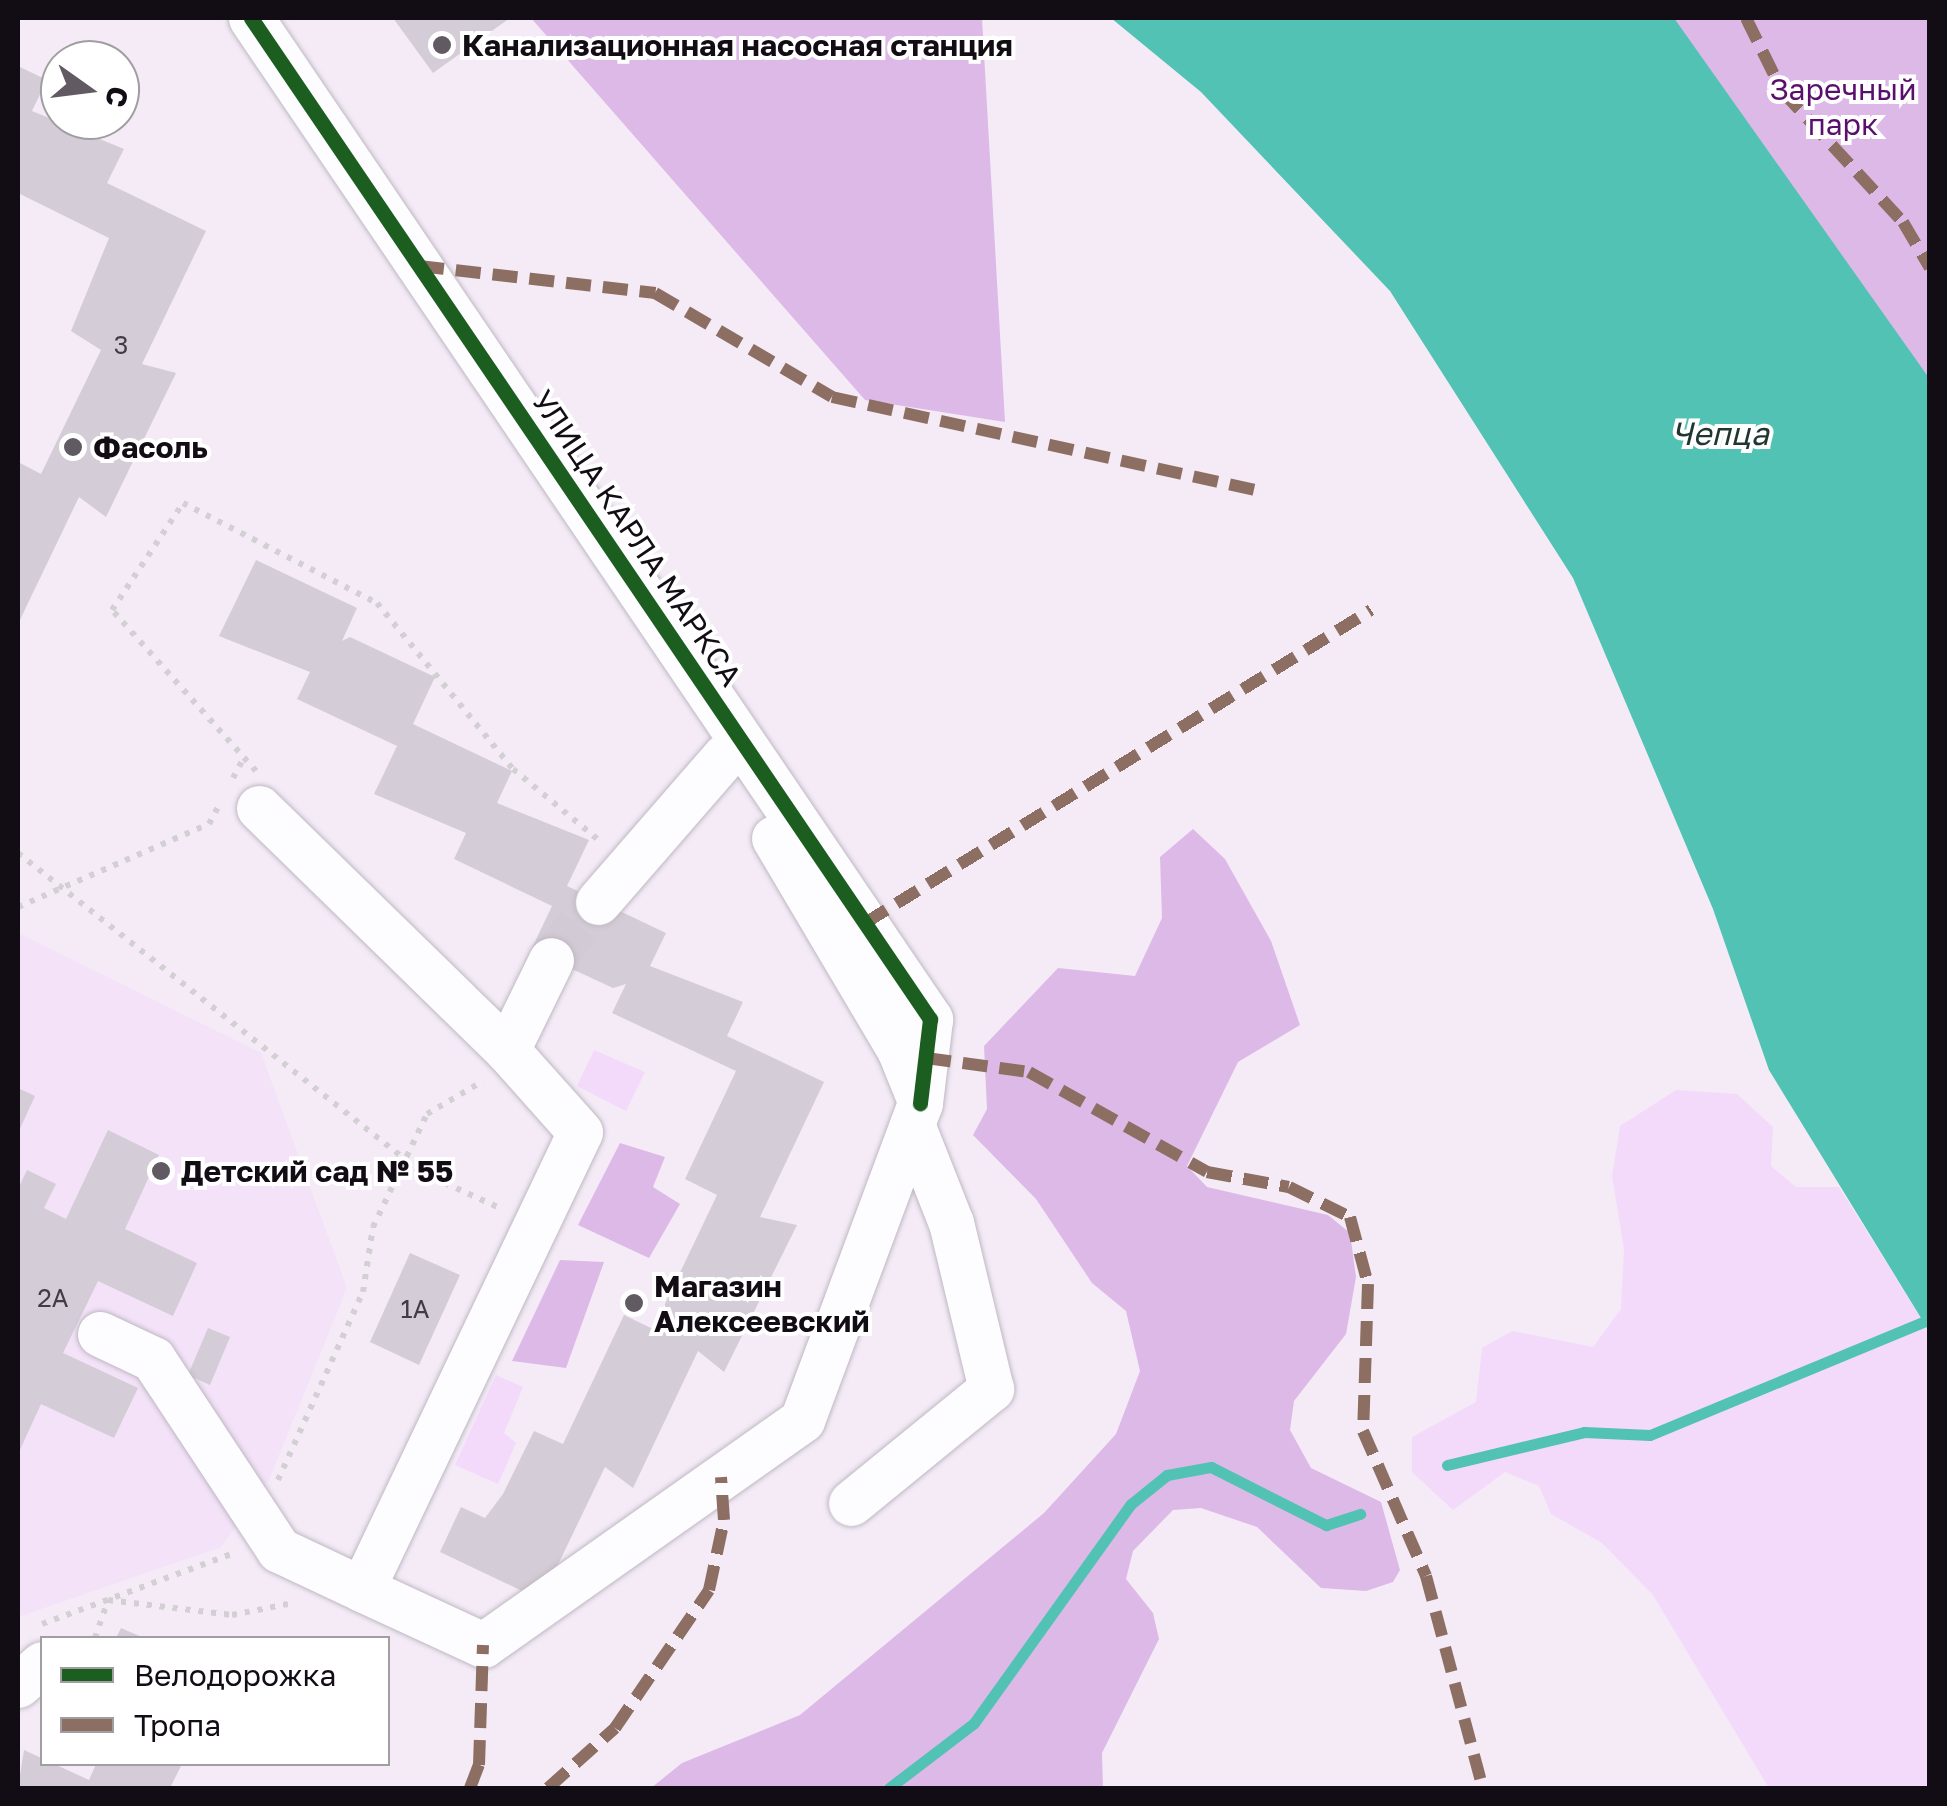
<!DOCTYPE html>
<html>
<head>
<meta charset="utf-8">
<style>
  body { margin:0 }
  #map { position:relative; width:1947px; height:1806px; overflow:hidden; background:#f4ebf7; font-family:"Golos Text",sans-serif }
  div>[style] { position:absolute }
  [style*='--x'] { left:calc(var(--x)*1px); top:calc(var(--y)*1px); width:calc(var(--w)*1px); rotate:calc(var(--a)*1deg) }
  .built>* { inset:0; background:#f3e2f8 }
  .green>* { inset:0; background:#f3dafa }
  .forest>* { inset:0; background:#ddb9e8 }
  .water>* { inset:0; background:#51c2b3 }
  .stream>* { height:11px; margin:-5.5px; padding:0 5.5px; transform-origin:5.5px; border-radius:5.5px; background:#51c2b3 }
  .building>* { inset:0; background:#d4ccd6 }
  .minor-tunnel>* { height:45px; margin-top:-22.5px; transform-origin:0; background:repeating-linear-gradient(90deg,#d2cad5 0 45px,transparent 0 67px) }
  .path>* { height:6px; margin-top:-3px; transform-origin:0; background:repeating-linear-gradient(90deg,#d3d0d4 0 5px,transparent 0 13px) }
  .roads { filter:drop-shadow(0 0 2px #bfb8c2) drop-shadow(0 0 2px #bfb8c2) }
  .minor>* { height:45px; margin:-22.5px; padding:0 22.5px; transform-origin:22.5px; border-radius:22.5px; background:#fdfcfe }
  .quiet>* { height:12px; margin-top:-6px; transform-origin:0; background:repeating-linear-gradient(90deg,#8d6e63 0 25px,transparent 0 37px) }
  .cycleway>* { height:15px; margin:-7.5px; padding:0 7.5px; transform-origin:7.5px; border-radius:7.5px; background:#1b5e20 }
  .dots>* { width:28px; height:28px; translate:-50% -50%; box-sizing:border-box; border:5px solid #fff; border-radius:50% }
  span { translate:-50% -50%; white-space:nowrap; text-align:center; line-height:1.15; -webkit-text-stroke:8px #fff; paint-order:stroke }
  .number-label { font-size:25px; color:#423c44 }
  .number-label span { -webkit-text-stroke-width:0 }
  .poi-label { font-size:30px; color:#120c14; font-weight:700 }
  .left { translate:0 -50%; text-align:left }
  .park-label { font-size:30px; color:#5b0f6d }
  .street-label { font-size:30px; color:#120c14 }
  .water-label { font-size:32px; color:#1f3631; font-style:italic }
  .frame { position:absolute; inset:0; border:20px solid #120c14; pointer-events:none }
  .legend { position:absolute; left:40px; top:1636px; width:350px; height:130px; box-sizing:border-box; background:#fff; border:2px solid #a09ea1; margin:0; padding:12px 18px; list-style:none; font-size:30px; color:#120c14 }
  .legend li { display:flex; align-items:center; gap:20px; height:50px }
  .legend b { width:50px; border:2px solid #a09ea1 }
  .north { position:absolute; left:40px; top:40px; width:100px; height:100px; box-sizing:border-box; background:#fff; border:2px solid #a09ea1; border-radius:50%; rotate:104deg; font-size:28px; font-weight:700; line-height:40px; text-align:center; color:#120c14 }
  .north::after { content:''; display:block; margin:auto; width:35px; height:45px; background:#615a63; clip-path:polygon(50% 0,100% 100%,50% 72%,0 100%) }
</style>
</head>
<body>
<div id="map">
  <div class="built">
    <div style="clip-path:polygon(18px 933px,261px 1053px,347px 1288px,268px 1482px,221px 1547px,18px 1617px)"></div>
  </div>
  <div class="green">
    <div style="clip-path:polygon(594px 1050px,645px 1072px,626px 1111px,577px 1086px)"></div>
    <div style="clip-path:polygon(1676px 1090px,1737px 1094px,1773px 1127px,1771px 1166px,1796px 1187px,1839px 1187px,1929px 1331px,1929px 1788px,1769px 1788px,1653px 1595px,1602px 1543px,1551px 1514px,1539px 1486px,1505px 1472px,1453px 1510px,1412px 1472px,1412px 1437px,1476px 1402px,1482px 1348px,1512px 1331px,1593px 1347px,1621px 1309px,1624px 1249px,1612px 1176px,1620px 1126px)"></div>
    <div style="clip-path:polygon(496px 1375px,523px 1387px,504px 1433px,516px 1443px,498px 1484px,455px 1465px)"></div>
  </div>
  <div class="forest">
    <div style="clip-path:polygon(531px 18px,982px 18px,1005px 422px,865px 400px)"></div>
    <div style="clip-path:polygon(1551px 18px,1929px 18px,1929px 583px)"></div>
    <div style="clip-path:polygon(1193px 829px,1225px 859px,1271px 941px,1300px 1025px,1238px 1062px,1187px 1166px,1207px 1187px,1328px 1215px,1350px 1233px,1356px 1277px,1346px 1334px,1294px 1401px,1290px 1430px,1311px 1468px,1381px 1502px,1400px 1570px,1393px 1582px,1366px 1591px,1321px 1588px,1257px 1527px,1201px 1508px,1173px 1510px,1133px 1551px,1126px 1579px,1153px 1613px,1159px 1639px,1102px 1753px,1103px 1788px,651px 1788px,682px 1763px,800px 1715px,1044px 1513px,1116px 1434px,1140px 1371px,1126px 1311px,1092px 1283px,1036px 1199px,973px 1135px,987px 1109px,984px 1046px,1058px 968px,1135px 976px,1162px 918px,1160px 857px)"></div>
    <div style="clip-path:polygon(620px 1143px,665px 1157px,653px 1187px,680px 1204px,649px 1258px,578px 1225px)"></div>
    <div style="clip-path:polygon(560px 1260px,604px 1262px,566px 1368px,512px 1361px)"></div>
  </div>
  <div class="water">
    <div style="clip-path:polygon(1111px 18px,1674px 18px,1929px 378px,1929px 1331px,1769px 1070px,1713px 909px,1573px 578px,1390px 291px,1201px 92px)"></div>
  </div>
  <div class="stream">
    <div style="--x:1447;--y:1465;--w:141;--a:-13.5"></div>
    <div style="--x:1584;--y:1432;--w:66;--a:2.6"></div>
    <div style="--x:1650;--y:1435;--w:303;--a:-22.5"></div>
    <div style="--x:889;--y:1788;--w:107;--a:-37.4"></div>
    <div style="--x:974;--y:1723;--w:269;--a:-54.4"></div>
    <div style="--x:1131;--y:1504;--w:46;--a:-38.9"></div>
    <div style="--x:1167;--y:1475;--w:45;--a:-10.3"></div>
    <div style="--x:1211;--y:1467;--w:129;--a:26.8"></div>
    <div style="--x:1326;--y:1525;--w:36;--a:-18"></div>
  </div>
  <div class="building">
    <div style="clip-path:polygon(393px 18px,510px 18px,433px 73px)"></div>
    <div style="clip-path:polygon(18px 66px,47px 80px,32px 111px,124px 149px,107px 183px,206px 231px,142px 364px,176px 373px,106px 517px,79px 497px,18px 624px,18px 462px,41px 474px,101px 350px,71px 331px,109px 238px,18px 193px)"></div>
    <div style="clip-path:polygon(256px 560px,357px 608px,342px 641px,350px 637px,435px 677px,413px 724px,512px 771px,497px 803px,589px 840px,567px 886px,666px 933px,650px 966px,743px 1002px,727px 1036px,824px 1082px,760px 1217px,797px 1225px,724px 1372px,698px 1351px,633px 1488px,605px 1467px,541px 1600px,440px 1552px,461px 1507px,485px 1518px,503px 1494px,534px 1431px,563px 1444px,624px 1315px,653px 1329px,717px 1195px,685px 1179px,736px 1071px,612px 1013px,626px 984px,613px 988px,531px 950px,552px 906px,454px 859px,466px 833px,374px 794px,397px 746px,297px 699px,310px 672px,219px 636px)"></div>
    <div style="clip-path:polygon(18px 1088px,35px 1096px,18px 1133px)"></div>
    <div style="clip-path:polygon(108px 1130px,159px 1155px,125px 1229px,197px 1263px,173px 1316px,98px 1281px,63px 1353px,138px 1388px,114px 1438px,41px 1404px,18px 1454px,18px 1189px,27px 1170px,56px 1184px,44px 1208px,66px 1219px)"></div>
    <div style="clip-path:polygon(410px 1253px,460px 1275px,419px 1365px,370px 1342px)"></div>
    <div style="clip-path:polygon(208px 1328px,230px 1337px,210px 1385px,188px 1375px)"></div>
    <div style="clip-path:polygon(121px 1628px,144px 1638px,116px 1638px)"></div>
    <div style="clip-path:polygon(24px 1750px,89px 1780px,96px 1764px,182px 1764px,170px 1788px,18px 1788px)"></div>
  </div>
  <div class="minor-tunnel">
    <div style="--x:551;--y:960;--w:75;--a:-51"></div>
  </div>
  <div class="path">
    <div style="--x:256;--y:771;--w:216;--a:-131.8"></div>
    <div style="--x:112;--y:610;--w:128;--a:-56.4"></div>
    <div style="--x:183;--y:503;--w:218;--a:27.3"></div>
    <div style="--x:377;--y:603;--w:215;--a:50.7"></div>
    <div style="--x:513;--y:769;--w:116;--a:39.7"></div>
    <div style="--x:233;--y:778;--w:24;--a:-62"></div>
    <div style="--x:18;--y:853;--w:514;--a:38.36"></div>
    <div style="--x:421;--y:1172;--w:89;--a:24.6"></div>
    <div style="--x:18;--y:907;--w:208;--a:-23.5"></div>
    <div style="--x:209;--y:824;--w:19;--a:-62"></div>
    <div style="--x:278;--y:1480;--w:206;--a:-65.7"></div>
    <div style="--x:363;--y:1292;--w:66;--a:-81.3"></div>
    <div style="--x:373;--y:1227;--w:125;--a:-64.5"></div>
    <div style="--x:427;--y:1114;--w:65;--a:-30.5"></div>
    <div style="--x:42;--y:1624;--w:208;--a:-20.3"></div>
    <div style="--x:95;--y:1638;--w:40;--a:-71.1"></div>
    <div style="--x:108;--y:1600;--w:125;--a:6.9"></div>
    <div style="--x:232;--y:1615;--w:62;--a:-11.1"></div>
  </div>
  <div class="roads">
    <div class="minor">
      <div style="--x:251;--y:18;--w:1210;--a:55.85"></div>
      <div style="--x:930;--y:1019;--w:85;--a:96.8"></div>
      <div style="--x:920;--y:1103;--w:338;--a:110.4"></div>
      <div style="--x:802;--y:1420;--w:390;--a:144.8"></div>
      <div style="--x:483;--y:1645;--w:133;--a:-155.2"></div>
      <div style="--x:259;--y:808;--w:347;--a:44.3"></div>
      <div style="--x:774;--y:838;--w:245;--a:59.4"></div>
      <div style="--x:899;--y:1049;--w:56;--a:68"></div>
      <div style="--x:598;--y:902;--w:194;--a:-49"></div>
      <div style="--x:100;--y:1334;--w:59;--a:25.3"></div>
      <div style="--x:153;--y:1359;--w:229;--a:56.6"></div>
      <div style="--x:279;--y:1550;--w:92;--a:25.2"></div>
      <div style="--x:362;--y:1589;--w:506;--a:-64.5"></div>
      <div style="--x:580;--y:1132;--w:110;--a:-131.7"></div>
      <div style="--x:507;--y:1050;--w:100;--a:-63.9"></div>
      <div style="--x:851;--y:1503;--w:181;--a:-39.2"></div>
      <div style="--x:991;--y:1389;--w:171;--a:-103.5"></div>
      <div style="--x:951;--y:1223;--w:106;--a:-111.5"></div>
      <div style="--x:18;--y:1685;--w:32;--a:-41"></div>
    </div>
  </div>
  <div class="quiet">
    <div style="--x:1746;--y:18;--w:81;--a:63.7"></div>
    <div style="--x:1782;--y:91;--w:178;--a:47.3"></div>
    <div style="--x:1903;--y:222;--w:53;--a:59.6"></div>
    <div style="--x:419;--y:266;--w:238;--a:6.5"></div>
    <div style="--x:655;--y:293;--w:205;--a:30.4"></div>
    <div style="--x:832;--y:397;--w:442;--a:12.4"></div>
    <div style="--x:865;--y:923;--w:595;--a:-31.74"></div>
    <div style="--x:926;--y:1058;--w:104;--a:7.7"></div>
    <div style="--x:1029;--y:1072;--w:204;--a:29.3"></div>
    <div style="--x:1207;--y:1172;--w:83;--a:10.4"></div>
    <div style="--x:1289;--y:1187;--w:68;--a:26.2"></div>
    <div style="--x:1350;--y:1217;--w:69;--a:75"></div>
    <div style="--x:1368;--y:1284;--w:147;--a:91.9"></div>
    <div style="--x:1363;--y:1431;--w:158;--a:66.5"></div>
    <div style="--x:1426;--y:1576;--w:220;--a:75"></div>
    <div style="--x:470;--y:1788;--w:25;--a:-69"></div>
    <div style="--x:479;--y:1765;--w:120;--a:-88.1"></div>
    <div style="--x:548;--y:1788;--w:90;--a:-41.8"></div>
    <div style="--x:615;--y:1728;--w:167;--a:-55.7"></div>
    <div style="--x:709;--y:1590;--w:72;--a:-77.9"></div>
    <div style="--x:724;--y:1520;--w:43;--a:-94"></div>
  </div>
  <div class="cycleway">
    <div style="--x:251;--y:18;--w:1210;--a:55.85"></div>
    <div style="--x:930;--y:1019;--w:85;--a:96.8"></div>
  </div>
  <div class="dots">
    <div style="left:442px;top:45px;background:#615a63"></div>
    <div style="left:73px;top:447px;background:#615a63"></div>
    <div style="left:161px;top:1171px;background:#615a63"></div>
    <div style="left:634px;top:1303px;background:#615a63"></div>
  </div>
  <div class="number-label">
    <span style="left:121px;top:345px">3</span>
    <span style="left:53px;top:1298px">2А</span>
    <span style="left:415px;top:1309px">1А</span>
  </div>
  <div class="poi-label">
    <span class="left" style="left:462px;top:45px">Канализационная насосная станция</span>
    <span class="left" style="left:93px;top:447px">Фасоль</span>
    <span class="left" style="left:181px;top:1171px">Детский сад № 55</span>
    <span class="left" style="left:654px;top:1303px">Магазин<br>Алексеевский</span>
  </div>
  <div class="park-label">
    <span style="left:1843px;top:106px">Заречный<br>парк</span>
  </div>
  <div class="street-label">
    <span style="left:637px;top:538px;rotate:56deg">УЛИЦА КАРЛА МАРКСА</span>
  </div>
  <div class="water-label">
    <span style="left:1720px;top:433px">Чепца</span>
  </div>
  <div class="frame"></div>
  <ul class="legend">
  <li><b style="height:12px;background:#1b5e20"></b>Велодорожка</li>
  <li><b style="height:12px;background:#8d6e63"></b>Тропа</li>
  </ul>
  <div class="north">С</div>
</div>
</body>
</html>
